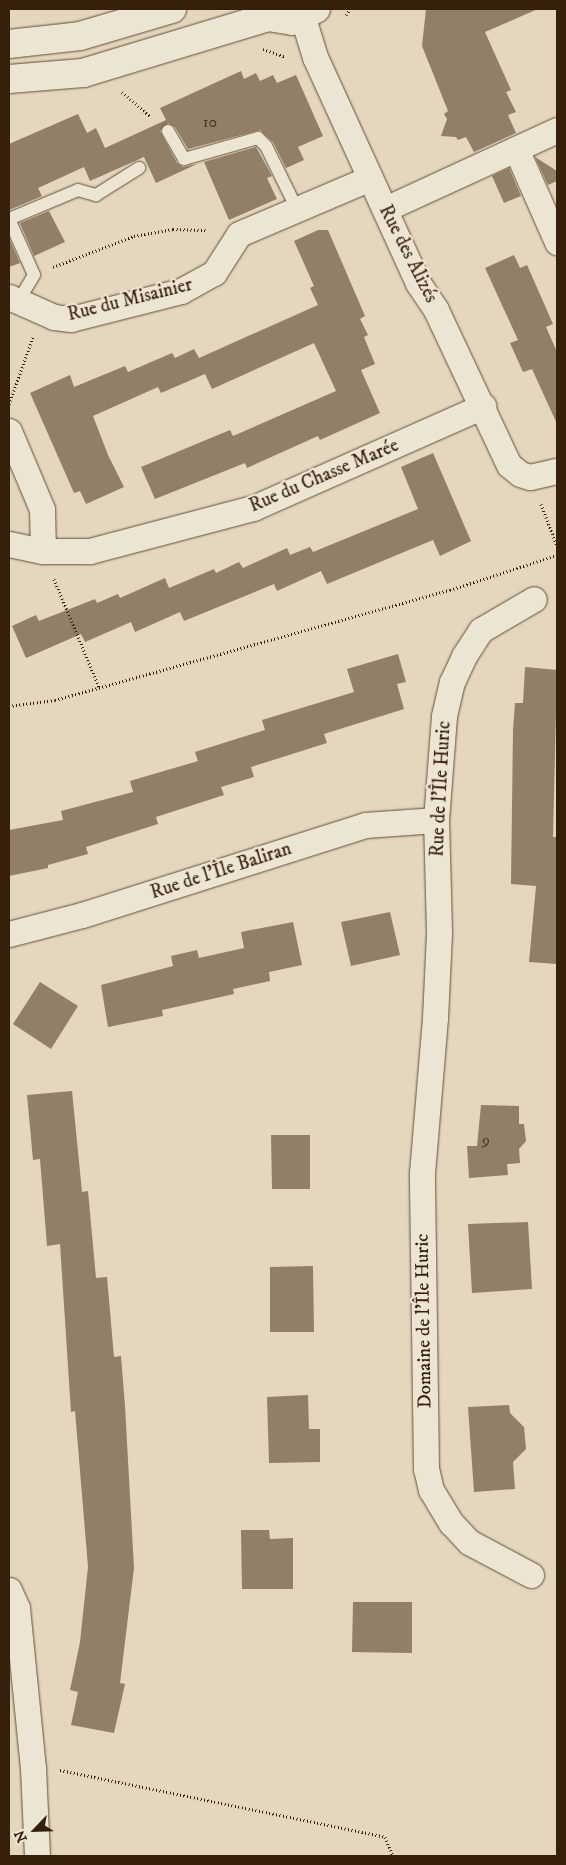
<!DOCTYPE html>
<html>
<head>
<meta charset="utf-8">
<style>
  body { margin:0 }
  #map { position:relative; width:566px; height:1865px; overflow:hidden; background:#e4d7bd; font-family:"IM FELL DW Pica",serif }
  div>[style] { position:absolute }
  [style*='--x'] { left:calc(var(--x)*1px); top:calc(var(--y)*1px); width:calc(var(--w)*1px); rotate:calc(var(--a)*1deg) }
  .building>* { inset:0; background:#917f68 }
  .path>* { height:3px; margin-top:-1.5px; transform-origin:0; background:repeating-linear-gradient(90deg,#37200b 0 1px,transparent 0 3.5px) }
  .roads { filter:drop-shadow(0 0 1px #624e38) drop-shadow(0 0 1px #624e38) }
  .lane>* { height:12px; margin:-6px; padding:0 6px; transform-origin:6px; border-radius:6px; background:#ede5d4 }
  .street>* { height:25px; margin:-12.5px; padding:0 12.5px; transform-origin:12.5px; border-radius:12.5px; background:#ede5d4 }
  .secondary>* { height:28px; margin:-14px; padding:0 14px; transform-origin:14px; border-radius:14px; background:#ede5d4 }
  span { translate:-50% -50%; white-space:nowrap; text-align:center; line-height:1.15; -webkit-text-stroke:4.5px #ede5d4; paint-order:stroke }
  .number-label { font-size:16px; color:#4e3822 }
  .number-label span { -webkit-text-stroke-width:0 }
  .street-label { font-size:19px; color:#37200b }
  .frame { position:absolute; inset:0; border:10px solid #37200b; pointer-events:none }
  .north { position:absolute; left:10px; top:1805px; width:50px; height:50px; -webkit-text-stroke:4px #ede5d4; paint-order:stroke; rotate:246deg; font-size:14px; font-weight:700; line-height:20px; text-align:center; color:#37200b }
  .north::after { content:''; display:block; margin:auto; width:18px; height:22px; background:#37200b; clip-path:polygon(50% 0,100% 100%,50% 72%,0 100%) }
</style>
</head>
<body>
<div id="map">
  <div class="building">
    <div style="clip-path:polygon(426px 9px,538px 9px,485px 32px,511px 90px,506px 92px,516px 112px,508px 115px,516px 133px,474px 152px,466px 137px,458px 140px,456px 137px,441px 136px,447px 119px,444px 114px,448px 111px,422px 46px)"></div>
    <div style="clip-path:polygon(241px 71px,244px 79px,256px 73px,260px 81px,273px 75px,277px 83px,296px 75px,323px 136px,298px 147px,304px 160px,286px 168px,273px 142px,260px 130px,188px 149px,175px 127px,168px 123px,160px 131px,177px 163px,183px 167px,197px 164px,156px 183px,144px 157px,90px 181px,84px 167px,38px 188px,42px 196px,9px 210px,9px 144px,78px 114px,87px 133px,96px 128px,105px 148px,166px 120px,160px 108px)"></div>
    <div style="clip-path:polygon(256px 147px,272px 176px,267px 178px,277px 199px,229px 220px,204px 162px)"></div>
    <div style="clip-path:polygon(535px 157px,557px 171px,557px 181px,548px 185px)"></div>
    <div style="clip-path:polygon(509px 168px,521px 196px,504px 203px,492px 176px)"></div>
    <div style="clip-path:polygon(49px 211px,65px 242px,34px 256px,20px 223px)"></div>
    <div style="clip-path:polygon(318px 230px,328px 230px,365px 316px,360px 319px,368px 335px,364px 337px,375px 364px,361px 370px,380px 413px,320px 440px,318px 436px,247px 468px,245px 463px,155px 499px,141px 467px,230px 430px,233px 436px,336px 391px,314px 343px,212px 389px,205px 374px,161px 393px,158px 387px,93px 416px,108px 455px,124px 487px,86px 504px,80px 491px,74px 493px,30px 393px,70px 375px,74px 387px,125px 366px,128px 372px,172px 353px,175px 358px,194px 349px,199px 358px,318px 305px,310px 288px,314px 286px,294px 241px)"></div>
    <div style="clip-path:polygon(9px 238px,20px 263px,9px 267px)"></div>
    <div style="clip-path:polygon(514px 255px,520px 268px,527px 265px,553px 324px,546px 327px,557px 352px,557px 424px,532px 369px,523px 372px,510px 343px,518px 340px,485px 268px)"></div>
    <div style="clip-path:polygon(433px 453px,471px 541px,440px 556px,433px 540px,327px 584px,321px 571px,277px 591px,274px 584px,184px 621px,180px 612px,135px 632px,131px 622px,85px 642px,81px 634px,26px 658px,12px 626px,36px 615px,39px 621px,95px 599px,97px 603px,118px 594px,120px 598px,165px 578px,169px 588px,214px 569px,216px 573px,239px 562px,243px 568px,287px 548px,290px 555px,310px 547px,313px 552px,418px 509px,401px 467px)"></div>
    <div style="clip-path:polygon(398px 654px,406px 682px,397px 684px,404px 709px,324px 734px,327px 743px,251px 767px,254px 777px,221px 787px,224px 795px,156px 817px,158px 824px,86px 847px,88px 854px,48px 865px,48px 868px,9px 876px,9px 830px,63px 820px,61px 811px,133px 792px,130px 781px,198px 761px,195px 752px,265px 730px,262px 720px,354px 692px,347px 669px)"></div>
    <div style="clip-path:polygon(525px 667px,557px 670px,553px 837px,557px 837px,557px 964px,529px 962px,536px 886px,511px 884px,513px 730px,515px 703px,523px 703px)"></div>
    <div style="clip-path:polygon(390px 912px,400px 955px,351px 966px,341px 922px)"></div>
    <div style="clip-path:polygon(293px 922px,302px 965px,269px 972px,270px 981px,233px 989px,234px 994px,162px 1010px,163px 1016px,108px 1027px,101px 985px,173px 966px,171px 956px,197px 950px,199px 958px,244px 948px,241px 932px)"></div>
    <div style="clip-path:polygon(40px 982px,78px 1006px,51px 1049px,13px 1024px)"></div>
    <div style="clip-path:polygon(72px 1091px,82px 1192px,88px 1191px,96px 1278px,107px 1277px,114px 1357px,121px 1356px,125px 1406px,134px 1568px,120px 1683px,125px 1684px,114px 1733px,71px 1725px,78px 1692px,70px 1690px,80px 1642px,88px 1567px,75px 1411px,71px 1412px,60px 1244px,47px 1246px,40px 1159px,33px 1160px,27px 1095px)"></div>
    <div style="clip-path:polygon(481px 1105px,519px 1106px,519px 1124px,524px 1124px,526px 1141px,519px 1149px,520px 1163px,507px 1164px,508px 1175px,469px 1178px,467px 1146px,477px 1146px)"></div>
    <div style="clip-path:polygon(271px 1135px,310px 1135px,310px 1189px,272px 1189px)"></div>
    <div style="clip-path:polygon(528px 1222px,532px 1289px,472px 1293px,468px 1224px)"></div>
    <div style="clip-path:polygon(313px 1266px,314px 1332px,270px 1332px,270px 1267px)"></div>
    <div style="clip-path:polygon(308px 1395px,309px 1429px,320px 1429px,320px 1462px,269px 1463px,267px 1397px)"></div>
    <div style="clip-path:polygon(509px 1405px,510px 1413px,524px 1427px,526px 1449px,513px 1462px,515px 1489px,474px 1492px,468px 1407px)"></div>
    <div style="clip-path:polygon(241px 1530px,269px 1530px,270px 1539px,293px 1538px,293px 1589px,242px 1589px)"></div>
    <div style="clip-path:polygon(353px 1602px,412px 1602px,412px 1653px,352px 1652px)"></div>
  </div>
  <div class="path">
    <div style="--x:346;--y:15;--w:7;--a:-56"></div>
    <div style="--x:263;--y:49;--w:24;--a:19"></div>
    <div style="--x:122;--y:92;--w:38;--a:41"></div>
    <div style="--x:53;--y:267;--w:87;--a:-20.9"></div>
    <div style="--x:134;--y:236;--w:40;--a:-10"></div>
    <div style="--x:173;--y:229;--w:35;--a:2"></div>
    <div style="--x:9;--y:404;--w:71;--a:-70.3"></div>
    <div style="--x:541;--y:504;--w:45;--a:69.1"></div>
    <div style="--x:54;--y:579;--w:117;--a:67.4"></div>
    <div style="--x:9;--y:706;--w:46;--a:-7.4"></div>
    <div style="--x:55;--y:700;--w:410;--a:-15.6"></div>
    <div style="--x:450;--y:590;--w:113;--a:-18.1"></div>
    <div style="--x:60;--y:1770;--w:332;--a:11.6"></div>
    <div style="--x:385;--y:1837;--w:21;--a:67"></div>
  </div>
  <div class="roads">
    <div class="lane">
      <div style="--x:168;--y:131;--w:32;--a:60"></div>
      <div style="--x:184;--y:159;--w:77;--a:-15.8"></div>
      <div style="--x:258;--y:138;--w:11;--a:45"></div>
      <div style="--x:266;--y:146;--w:70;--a:63.8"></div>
      <div style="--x:9;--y:219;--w:75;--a:-22.8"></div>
      <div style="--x:78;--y:190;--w:19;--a:16"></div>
      <div style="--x:96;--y:195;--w:51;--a:-32.1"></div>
      <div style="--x:9;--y:219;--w:61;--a:65.9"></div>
      <div style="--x:34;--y:275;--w:29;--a:121"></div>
    </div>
    <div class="street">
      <div style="--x:303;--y:18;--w:41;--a:72.9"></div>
      <div style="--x:315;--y:57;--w:248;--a:65.5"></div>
      <div style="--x:418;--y:283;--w:32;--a:56"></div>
      <div style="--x:436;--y:310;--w:171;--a:64.8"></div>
      <div style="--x:509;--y:465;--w:14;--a:39"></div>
      <div style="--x:520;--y:474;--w:10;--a:17"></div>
      <div style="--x:530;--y:477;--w:28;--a:-13"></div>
      <div style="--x:516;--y:149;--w:102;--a:66.2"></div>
      <div style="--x:385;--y:209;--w:189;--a:-24.7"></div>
      <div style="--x:9;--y:297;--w:49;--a:24"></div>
      <div style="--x:54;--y:317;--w:17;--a:7"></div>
      <div style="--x:71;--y:319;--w:114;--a:-14.3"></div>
      <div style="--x:181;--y:291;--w:38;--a:-29"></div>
      <div style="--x:214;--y:273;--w:46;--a:-57.3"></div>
      <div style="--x:239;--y:234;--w:142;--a:-23.1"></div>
      <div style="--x:9;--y:431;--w:85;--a:67.1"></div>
      <div style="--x:42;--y:509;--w:42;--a:88.6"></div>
      <div style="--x:9;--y:544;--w:35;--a:12"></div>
      <div style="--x:43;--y:551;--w:47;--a:0"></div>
      <div style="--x:90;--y:551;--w:169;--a:-14.8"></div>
      <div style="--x:253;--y:508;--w:252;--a:-23.9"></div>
      <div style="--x:9;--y:934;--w:75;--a:-14.6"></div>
      <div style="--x:82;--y:915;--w:297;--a:-17.6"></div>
      <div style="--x:365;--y:825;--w:71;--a:-4"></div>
      <div style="--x:531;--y:1575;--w:70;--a:-152"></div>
      <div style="--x:469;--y:1542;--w:26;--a:-133"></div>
      <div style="--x:451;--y:1523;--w:39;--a:-121"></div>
      <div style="--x:431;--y:1490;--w:22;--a:-103"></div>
      <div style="--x:426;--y:1469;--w:296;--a:-90.8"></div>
      <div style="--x:422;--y:1173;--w:156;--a:-85.2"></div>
      <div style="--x:435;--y:1018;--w:86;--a:-87.3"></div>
      <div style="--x:439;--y:932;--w:112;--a:-91.5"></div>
      <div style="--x:436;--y:820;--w:104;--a:-85.6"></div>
      <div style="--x:444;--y:716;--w:35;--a:-77"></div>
      <div style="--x:452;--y:682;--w:29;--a:-65"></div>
      <div style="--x:464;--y:656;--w:31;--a:-57"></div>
      <div style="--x:481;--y:630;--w:61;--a:-30.3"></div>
      <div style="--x:9;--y:1590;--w:20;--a:66"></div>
      <div style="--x:17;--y:1608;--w:161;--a:84.3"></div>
      <div style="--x:33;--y:1768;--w:88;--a:87.4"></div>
    </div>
    <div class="secondary">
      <div style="--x:256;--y:9;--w:14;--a:34"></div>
      <div style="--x:268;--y:17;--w:24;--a:9"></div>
      <div style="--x:292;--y:21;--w:27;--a:-27"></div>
      <div style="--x:9;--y:44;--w:71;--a:-6.4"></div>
      <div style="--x:80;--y:36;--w:96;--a:-16.4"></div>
      <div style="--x:9;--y:79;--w:74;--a:-4.6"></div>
      <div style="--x:83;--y:73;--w:193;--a:-16.8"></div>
    </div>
  </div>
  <div class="number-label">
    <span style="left:210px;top:122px">10</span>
    <span style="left:486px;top:1140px">9</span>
  </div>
  <div class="street-label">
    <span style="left:408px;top:254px;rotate:63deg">Rue des Alizés</span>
    <span style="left:130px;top:300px;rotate:-14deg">Rue du Misainier</span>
    <span style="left:324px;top:476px;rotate:-23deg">Rue du Chasse Marée</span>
    <span style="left:441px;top:789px;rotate:-87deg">Rue de l'Île Huric</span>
    <span style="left:221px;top:871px;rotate:-18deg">Rue de l'Île Baliran</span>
    <span style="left:424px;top:1321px;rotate:-91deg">Domaine de l'Île Huric</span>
  </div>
  <div class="frame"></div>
  <div class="north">N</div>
</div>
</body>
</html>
